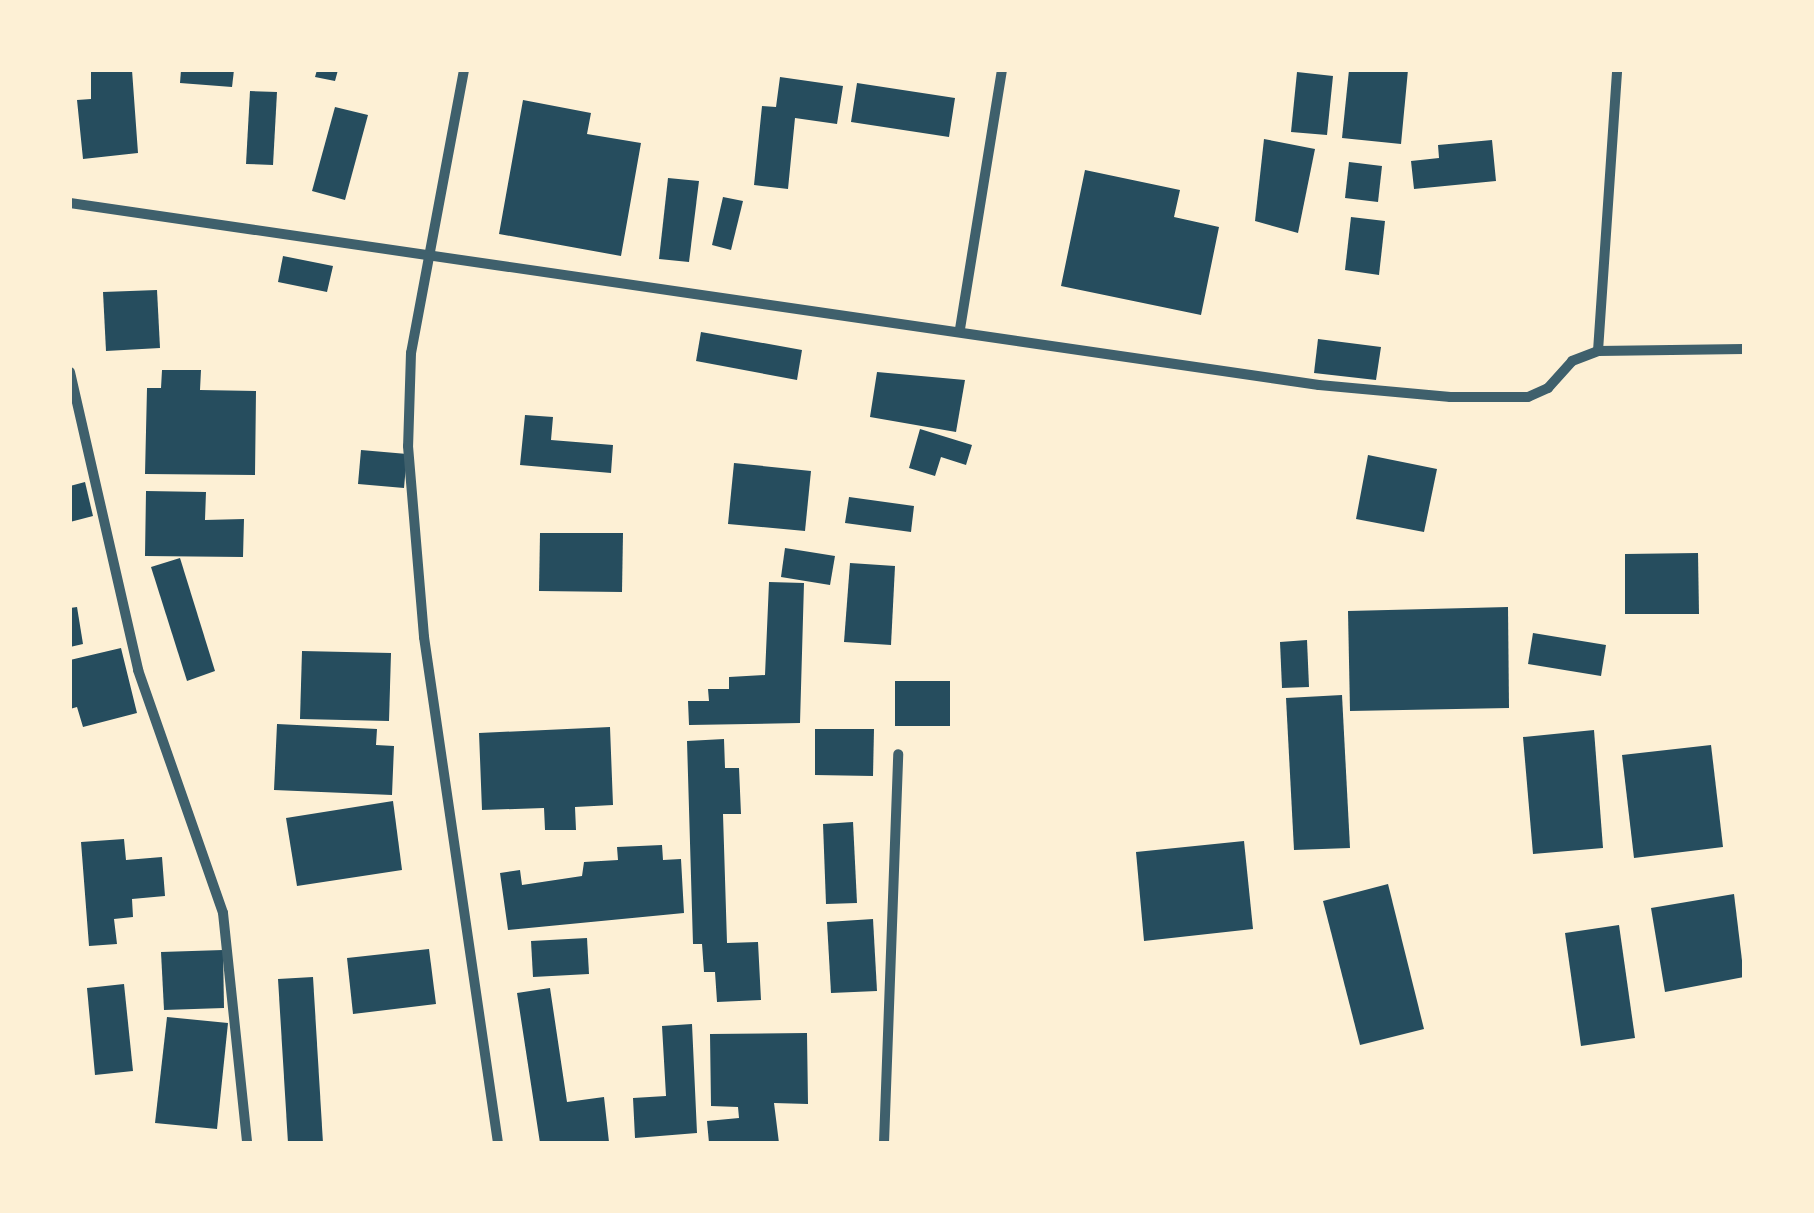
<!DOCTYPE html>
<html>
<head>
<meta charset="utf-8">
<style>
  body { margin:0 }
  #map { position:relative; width:1814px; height:1213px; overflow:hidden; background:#fdf0d5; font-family:Barlow,sans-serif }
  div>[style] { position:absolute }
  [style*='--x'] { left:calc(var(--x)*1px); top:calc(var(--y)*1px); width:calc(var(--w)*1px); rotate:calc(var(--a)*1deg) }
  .building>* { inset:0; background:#264d5e }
  .minor>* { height:10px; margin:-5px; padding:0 5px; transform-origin:5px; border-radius:5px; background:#3f606c }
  span { translate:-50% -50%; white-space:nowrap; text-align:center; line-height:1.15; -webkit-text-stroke:10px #fdf0d5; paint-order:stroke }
  .frame { position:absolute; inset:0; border:72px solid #fdf0d5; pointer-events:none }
</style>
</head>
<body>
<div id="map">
  <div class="building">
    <div style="clip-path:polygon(91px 70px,132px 70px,138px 153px,83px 159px,77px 100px,91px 99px)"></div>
    <div style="clip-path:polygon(181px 70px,234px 70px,232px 87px,180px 83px)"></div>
    <div style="clip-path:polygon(317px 70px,338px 70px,335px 81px,315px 77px)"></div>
    <div style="clip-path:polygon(1349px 70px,1408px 70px,1401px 144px,1342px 138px)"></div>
    <div style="clip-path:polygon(1297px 72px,1333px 76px,1327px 135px,1291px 132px)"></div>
    <div style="clip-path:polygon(780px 77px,843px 86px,837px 124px,795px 118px,788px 189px,754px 185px,762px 106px,776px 107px)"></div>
    <div style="clip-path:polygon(857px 83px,955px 98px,949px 137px,851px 122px)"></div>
    <div style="clip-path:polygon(250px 91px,277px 92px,273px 165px,246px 164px)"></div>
    <div style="clip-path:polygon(523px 100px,591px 113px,587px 134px,641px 143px,621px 256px,499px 234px)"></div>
    <div style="clip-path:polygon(335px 107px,368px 115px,345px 200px,312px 191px)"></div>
    <div style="clip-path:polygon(1264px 139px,1315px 149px,1298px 233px,1255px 221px)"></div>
    <div style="clip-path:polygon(1492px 140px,1496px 181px,1414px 189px,1411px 161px,1439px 158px,1438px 145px)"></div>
    <div style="clip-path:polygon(1349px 162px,1382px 166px,1378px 202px,1345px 198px)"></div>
    <div style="clip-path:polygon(1085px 170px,1180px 190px,1174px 217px,1219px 227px,1201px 315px,1061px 286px)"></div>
    <div style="clip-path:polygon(668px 178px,699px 181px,689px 262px,659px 259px)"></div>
    <div style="clip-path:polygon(723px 197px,743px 201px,731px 250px,712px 245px)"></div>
    <div style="clip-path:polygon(1351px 217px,1385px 221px,1379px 275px,1345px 270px)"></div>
    <div style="clip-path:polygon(283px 256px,333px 266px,327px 292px,278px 282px)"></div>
    <div style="clip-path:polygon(157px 290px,160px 348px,106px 351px,103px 292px)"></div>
    <div style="clip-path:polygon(701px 332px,802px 350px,797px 380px,696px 361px)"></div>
    <div style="clip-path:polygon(1318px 339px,1381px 347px,1376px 380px,1314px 373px)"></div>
    <div style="clip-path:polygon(162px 370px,201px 370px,200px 390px,256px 391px,255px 475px,145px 474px,147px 388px,161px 388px)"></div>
    <div style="clip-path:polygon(877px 372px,965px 380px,956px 432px,870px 417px)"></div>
    <div style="clip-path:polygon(525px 415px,553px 417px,551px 440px,613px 445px,611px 473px,520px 465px)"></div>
    <div style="clip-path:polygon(920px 429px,972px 445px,966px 465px,941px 457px,935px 476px,909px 468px)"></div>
    <div style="clip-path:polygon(361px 450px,407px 454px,404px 488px,358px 484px)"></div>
    <div style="clip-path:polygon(1368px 455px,1437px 469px,1424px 532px,1356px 519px)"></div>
    <div style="clip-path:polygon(734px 463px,811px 471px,805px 531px,728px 524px)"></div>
    <div style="clip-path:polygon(85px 482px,93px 516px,70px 522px,70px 486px)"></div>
    <div style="clip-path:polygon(146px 491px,206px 492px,205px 520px,244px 519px,243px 557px,145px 556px)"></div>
    <div style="clip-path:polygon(849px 497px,914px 506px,911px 532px,845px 523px)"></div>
    <div style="clip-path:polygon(540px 533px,623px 533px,622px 592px,539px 591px)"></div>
    <div style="clip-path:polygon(785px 548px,835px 556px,830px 585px,781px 577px)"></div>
    <div style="clip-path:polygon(1698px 553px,1699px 614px,1625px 614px,1625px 554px)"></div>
    <div style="clip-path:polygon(180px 558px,215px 671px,187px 681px,151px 567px)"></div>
    <div style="clip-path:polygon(850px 563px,895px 566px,891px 645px,844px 642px)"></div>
    <div style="clip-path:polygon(769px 582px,804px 583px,800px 723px,689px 725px,688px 701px,709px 701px,708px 689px,729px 689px,729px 677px,765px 675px)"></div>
    <div style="clip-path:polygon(77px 607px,83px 644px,70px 647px,70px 608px)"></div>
    <div style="clip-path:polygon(1508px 607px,1509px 708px,1350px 711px,1348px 611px)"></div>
    <div style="clip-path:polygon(1533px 633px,1606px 645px,1601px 676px,1528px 664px)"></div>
    <div style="clip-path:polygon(1307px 640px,1309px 687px,1282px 688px,1280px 642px)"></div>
    <div style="clip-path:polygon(121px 648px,137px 713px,83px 727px,77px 707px,70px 709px,70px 660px)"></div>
    <div style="clip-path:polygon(302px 651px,391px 653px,389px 721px,300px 719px)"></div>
    <div style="clip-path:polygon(895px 681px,950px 681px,950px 726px,895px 726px)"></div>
    <div style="clip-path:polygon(1342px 695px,1350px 848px,1294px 850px,1286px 698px)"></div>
    <div style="clip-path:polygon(277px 724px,377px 729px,376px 745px,394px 746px,392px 795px,274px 790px)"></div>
    <div style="clip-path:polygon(610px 727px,613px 805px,575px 807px,576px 830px,545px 830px,544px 808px,482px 810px,479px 733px)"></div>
    <div style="clip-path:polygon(815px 729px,874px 729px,873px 776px,815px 775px)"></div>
    <div style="clip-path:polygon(1594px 730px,1603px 848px,1533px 854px,1523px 737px)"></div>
    <div style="clip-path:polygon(724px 739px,725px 768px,739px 768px,741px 814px,723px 814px,727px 943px,758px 942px,761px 1000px,717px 1002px,715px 972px,704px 972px,702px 944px,693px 944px,687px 741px)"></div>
    <div style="clip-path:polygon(1711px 745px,1723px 847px,1634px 858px,1622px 755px)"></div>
    <div style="clip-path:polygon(393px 801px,402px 870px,297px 886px,286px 818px)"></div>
    <div style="clip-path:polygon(853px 822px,857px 903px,826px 904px,823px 824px)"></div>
    <div style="clip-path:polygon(124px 839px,126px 860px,162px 857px,165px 896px,132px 899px,133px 917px,114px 919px,117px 944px,89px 946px,81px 842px)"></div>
    <div style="clip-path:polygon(1244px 841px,1253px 929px,1144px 941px,1136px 852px)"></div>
    <div style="clip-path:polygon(662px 845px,663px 860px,681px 859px,684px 913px,508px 930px,500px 873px,520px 870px,522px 885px,582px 876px,584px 862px,618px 860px,617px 847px)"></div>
    <div style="clip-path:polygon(1388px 884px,1424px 1029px,1360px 1045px,1323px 901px)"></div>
    <div style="clip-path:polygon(1734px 894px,1744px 977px,1665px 992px,1651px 908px)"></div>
    <div style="clip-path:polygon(873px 919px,877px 991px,831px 993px,827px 922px)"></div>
    <div style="clip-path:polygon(1619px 925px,1635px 1038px,1581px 1046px,1565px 933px)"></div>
    <div style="clip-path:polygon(587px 938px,589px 974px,533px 977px,531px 941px)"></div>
    <div style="clip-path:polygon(429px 949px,436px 1004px,353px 1014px,347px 958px)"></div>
    <div style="clip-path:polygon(223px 950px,224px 1008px,164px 1010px,161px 952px)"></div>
    <div style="clip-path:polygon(313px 977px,323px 1143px,288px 1143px,278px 979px)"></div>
    <div style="clip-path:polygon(124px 984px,133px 1071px,95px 1075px,87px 988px)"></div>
    <div style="clip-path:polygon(550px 988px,567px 1102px,604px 1097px,609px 1142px,540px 1143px,517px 993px)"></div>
    <div style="clip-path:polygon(167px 1017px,228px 1023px,217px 1129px,155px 1123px)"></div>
    <div style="clip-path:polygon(692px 1024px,697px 1133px,635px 1138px,633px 1098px,666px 1096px,662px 1026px)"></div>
    <div style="clip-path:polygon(807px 1033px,808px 1104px,774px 1103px,779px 1143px,709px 1143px,707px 1121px,739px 1118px,738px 1107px,711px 1106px,710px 1034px)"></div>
  </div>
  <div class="minor">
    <div style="--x:464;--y:70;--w:288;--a:100.6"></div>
    <div style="--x:411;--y:353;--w:93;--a:91.8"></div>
    <div style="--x:408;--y:446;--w:192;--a:85.2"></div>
    <div style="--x:424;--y:637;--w:511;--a:81.68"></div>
    <div style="--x:70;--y:203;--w:1262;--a:8.29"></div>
    <div style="--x:1319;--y:385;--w:132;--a:5.2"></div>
    <div style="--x:1450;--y:397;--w:78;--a:0"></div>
    <div style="--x:1528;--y:397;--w:22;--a:-24"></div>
    <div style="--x:1548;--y:388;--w:36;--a:-48"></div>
    <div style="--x:1572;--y:361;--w:28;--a:-21"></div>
    <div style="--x:1598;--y:351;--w:146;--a:-0.8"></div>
    <div style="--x:960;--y:329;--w:262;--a:-80.8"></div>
    <div style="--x:1598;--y:351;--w:282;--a:-86.1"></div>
    <div style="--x:70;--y:372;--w:306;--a:77.1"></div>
    <div style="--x:138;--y:670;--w:257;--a:70.7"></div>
    <div style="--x:223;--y:913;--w:231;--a:84"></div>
    <div style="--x:884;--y:1143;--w:389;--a:-87.9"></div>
  </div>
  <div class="frame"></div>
</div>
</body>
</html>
